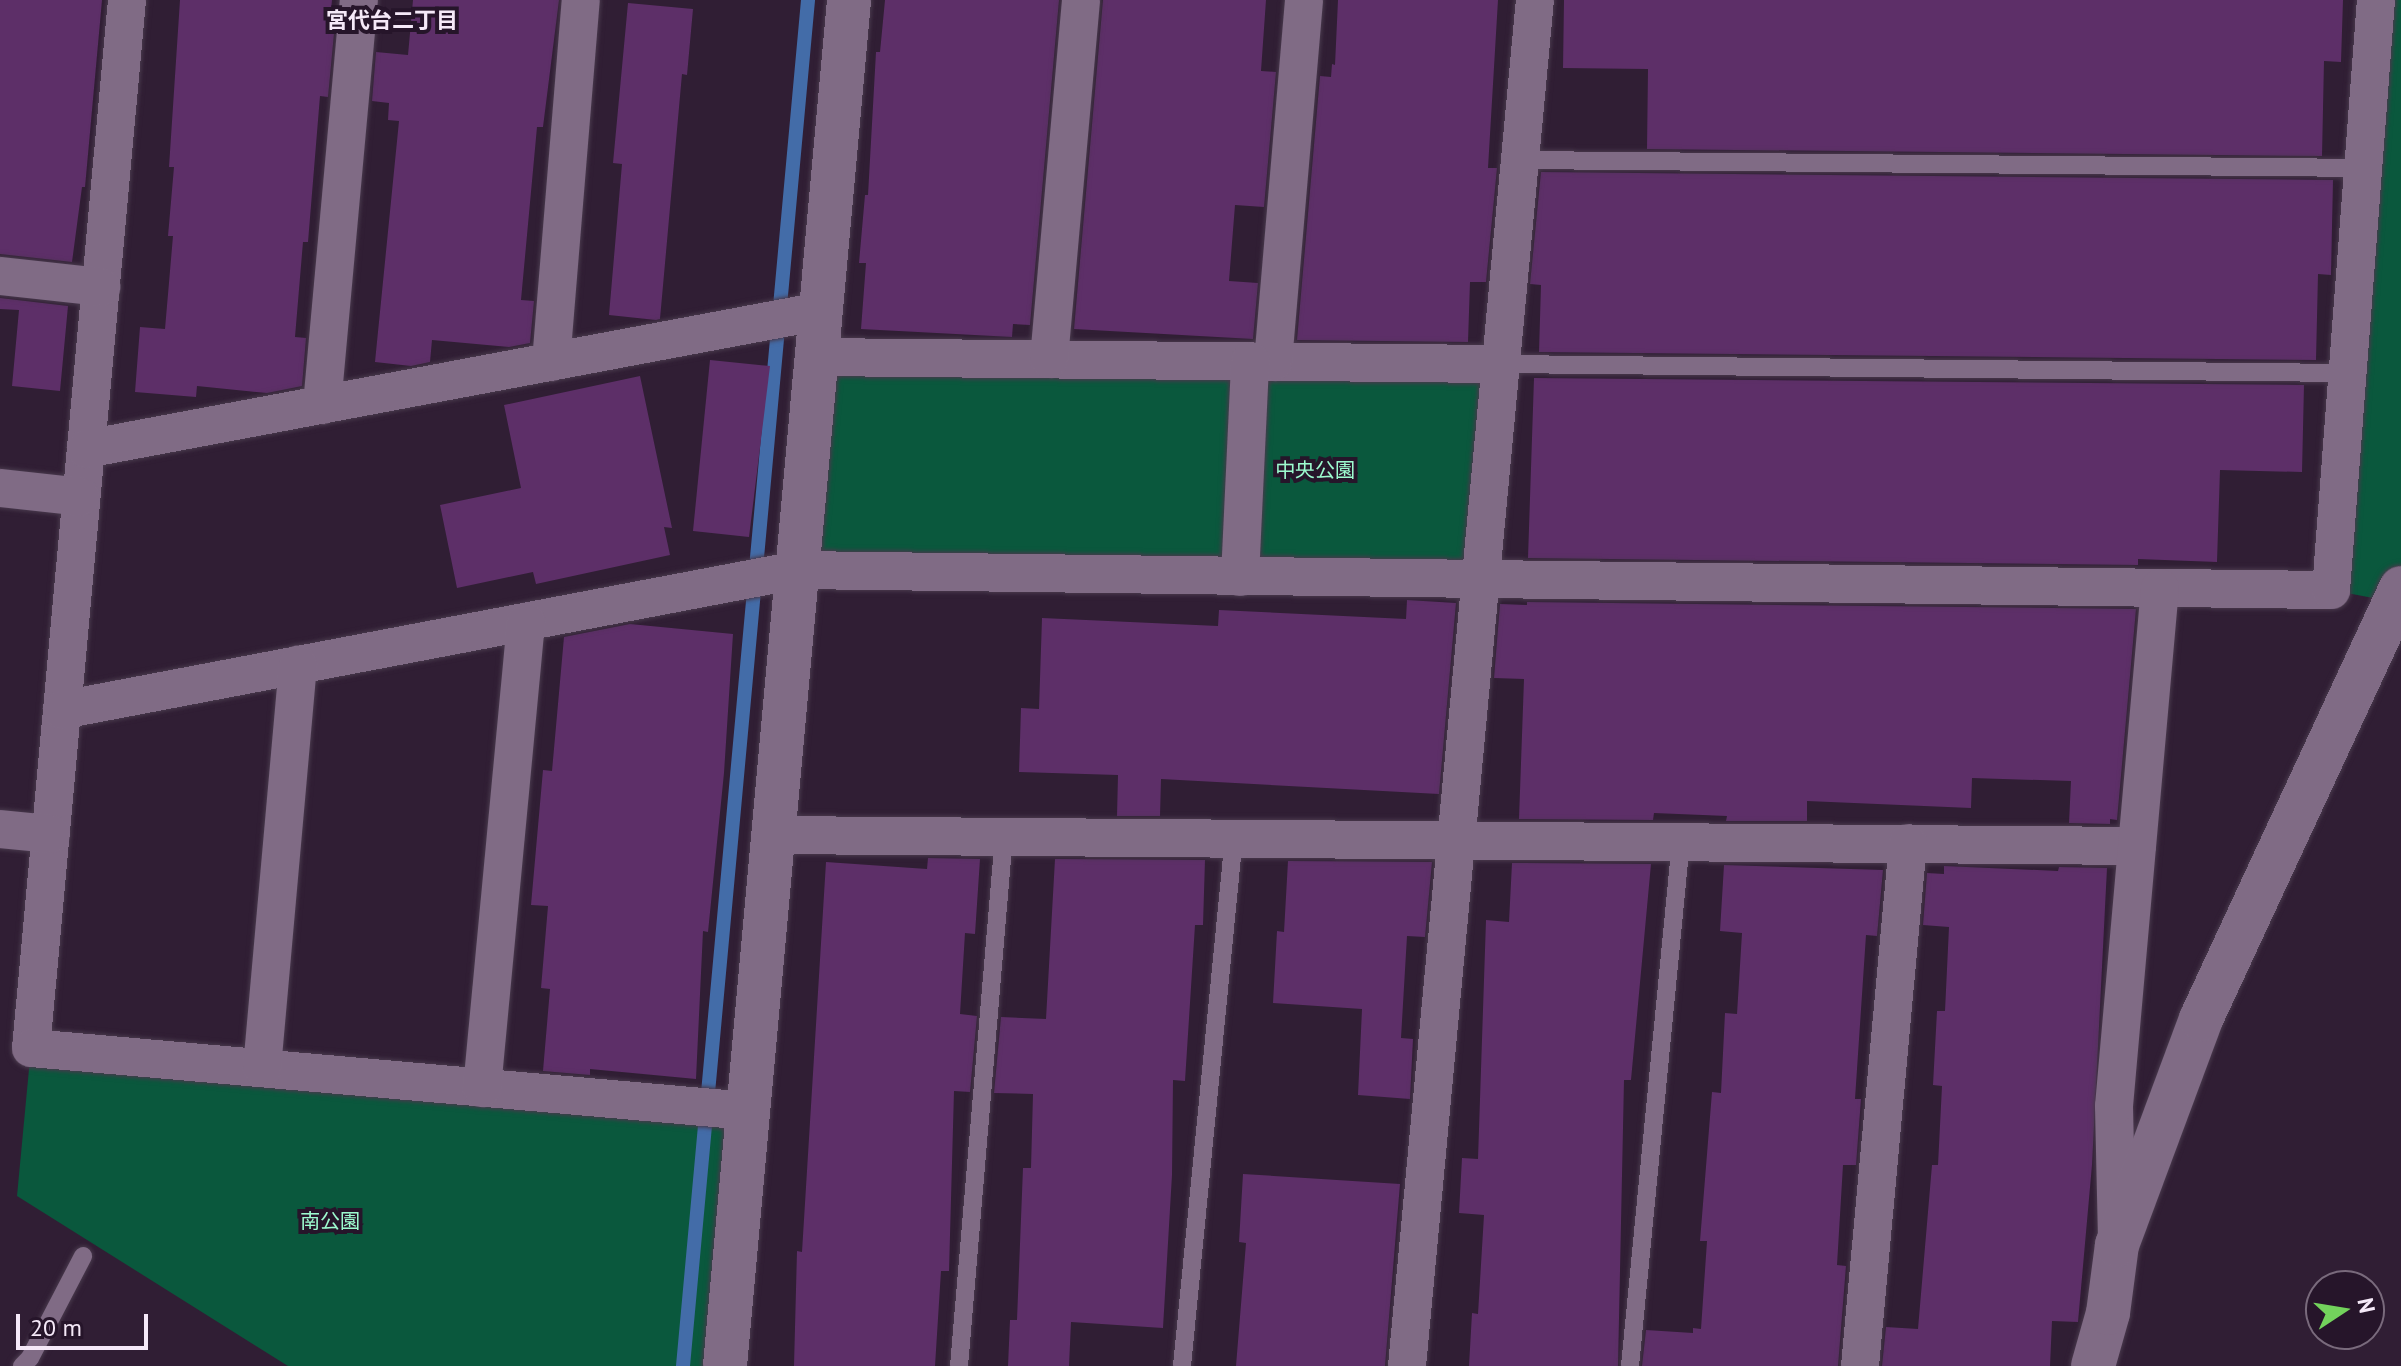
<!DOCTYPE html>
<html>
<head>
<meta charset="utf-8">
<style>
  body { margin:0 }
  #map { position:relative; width:2401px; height:1366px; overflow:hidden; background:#301e34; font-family:"PT Sans","Noto Sans JP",sans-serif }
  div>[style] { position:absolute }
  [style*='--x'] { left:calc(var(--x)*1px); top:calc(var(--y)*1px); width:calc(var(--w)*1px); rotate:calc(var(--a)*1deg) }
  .green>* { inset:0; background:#0a583d }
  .stream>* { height:14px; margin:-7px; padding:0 7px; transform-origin:7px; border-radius:7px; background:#436ca8 }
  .building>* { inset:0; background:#5d2f68 }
  .roads { filter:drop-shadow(0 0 2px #48394c) drop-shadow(0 0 2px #48394c) }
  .lane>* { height:18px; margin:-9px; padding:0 9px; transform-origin:9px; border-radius:9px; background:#806b85 }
  .street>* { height:38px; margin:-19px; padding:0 19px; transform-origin:19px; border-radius:19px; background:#806b85 }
  .secondary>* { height:44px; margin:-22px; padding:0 22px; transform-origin:22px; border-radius:22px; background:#806b85 }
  span { translate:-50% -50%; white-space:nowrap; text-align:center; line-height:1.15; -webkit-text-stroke:8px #26152a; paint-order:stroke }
  .park-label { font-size:20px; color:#9dfbcf }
  .neighbourhood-label { font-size:22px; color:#f5e9f8; font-weight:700 }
  .north { position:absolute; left:2305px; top:1270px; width:80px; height:80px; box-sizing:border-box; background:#26152a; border:2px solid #796a7c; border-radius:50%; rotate:78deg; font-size:22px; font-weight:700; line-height:32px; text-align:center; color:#f5e9f8 }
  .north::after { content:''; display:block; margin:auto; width:28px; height:36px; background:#73d25c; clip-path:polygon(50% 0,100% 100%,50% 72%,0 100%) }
  .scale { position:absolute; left:16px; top:1314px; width:132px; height:36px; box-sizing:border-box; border:4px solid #f5e9f8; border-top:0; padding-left:10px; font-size:24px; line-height:28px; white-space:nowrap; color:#f5e9f8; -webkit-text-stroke:6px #26152a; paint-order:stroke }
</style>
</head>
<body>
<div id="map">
  <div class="green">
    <div style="clip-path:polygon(2376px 0,2401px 0,2401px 588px,2394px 602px,2331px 590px)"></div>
    <div style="clip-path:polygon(816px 357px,1501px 364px,1481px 581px,797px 570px)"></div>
    <div style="clip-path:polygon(31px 1048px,748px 1111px,726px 1366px,288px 1366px,17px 1196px)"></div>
  </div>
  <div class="stream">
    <div style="--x:683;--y:1366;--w:1372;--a:-84.77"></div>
  </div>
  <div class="building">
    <div style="clip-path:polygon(0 0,102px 0,85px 187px,82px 187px,72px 262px,0 254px)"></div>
    <div style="clip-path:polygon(180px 0,332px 0,330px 22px,335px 23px,328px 97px,320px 96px,308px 242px,303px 242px,295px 337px,306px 338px,302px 386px,267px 393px,197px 386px,196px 397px,135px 392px,140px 327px,165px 329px,173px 236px,168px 236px,174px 167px,169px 167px)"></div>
    <div style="clip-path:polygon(413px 0,559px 0,543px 127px,537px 127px,521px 300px,534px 301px,530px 343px,509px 347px,432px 340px,430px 362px,411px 366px,375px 362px,399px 121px,388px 120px,389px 103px,372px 101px,376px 52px,408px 55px)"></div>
    <div style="clip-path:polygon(885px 0,1059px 0,1030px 325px,1013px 324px,1012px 337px,861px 329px,866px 263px,859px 263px,865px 195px,868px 195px,876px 52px,880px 52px)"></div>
    <div style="clip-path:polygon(1103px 0,1266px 0,1261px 71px,1276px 72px,1264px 207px,1235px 205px,1229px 281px,1258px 283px,1253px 339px,1074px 329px)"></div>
    <div style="clip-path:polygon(1338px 0,1498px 0,1488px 168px,1497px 168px,1486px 282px,1470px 282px,1468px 342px,1297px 340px,1320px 76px,1331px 77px,1332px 64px,1335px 65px)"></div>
    <div style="clip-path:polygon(1564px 0,2343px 0,2341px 62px,2324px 61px,2322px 156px,1647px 149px,1648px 69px,1563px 68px)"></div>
    <div style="clip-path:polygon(628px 3px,693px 9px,687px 75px,682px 74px,660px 319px,656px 320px,609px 315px,622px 164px,613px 163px)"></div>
    <div style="clip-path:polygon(1541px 172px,2333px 180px,2331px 275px,2318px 274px,2316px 360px,1539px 352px,1541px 285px,1530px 284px)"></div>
    <div style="clip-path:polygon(0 298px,68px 306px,60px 391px,12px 386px,19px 310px,0 309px)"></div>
    <div style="clip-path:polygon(710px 360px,770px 366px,749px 537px,693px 531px)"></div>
    <div style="clip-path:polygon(640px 376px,672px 528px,664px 527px,670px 555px,536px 584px,533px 572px,457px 588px,440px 505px,521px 488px,504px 405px)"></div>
    <div style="clip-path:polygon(1534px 378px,2304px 385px,2302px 472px,2220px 470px,2217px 562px,2138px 559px,2138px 565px,1528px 558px)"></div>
    <div style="clip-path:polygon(1407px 600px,1456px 603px,1439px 794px,1161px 779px,1160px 816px,1117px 816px,1118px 775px,1019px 772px,1021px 708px,1039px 709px,1042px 618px,1218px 626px,1219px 610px,1406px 619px)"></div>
    <div style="clip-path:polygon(1527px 602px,2136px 609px,2117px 820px,2110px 819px,2110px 824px,2069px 823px,2071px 781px,1972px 778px,1971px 808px,1807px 801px,1807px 821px,1726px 821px,1727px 816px,1654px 813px,1653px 820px,1519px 819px,1524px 679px,1494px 678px,1500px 604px,1527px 605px)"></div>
    <div style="clip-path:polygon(630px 624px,733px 634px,724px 773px,708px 932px,703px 931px,696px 1079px,590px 1069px,590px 1075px,543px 1071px,550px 989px,541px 988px,548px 906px,531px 905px,543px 770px,552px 771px,564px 637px)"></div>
    <div style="clip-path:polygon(928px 858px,980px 859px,975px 934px,965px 933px,960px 1014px,977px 1016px,970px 1092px,954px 1091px,949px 1271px,941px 1271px,935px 1366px,794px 1366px,797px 1251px,802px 1252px,826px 862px,927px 869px)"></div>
    <div style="clip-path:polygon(1055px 859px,1205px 860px,1203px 925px,1195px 925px,1185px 1081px,1173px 1080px,1172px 1175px,1163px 1328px,1071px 1322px,1069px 1366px,1008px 1366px,1010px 1320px,1017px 1320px,1023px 1168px,1031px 1168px,1033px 1094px,994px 1093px,1001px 1017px,1046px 1019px)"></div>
    <div style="clip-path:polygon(1288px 861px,1432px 862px,1425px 937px,1407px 936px,1401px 1038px,1413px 1039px,1410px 1099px,1358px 1095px,1362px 1009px,1273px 1003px,1277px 931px,1284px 932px)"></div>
    <div style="clip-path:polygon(1512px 863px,1651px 864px,1631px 1080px,1624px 1080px,1618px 1366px,1469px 1366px,1472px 1313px,1478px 1314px,1484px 1215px,1459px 1213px,1462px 1158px,1478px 1159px,1486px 920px,1509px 922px)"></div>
    <div style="clip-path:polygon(1724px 865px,1883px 870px,1877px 936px,1866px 935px,1855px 1099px,1861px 1099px,1856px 1165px,1843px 1165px,1837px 1265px,1846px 1266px,1838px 1366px,1642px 1366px,1646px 1330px,1693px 1333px,1693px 1328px,1701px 1329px,1707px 1241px,1700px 1241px,1712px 1092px,1721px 1093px,1725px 1013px,1737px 1014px,1742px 933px,1720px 931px)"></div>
    <div style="clip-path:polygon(1944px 866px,2058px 871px,2059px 867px,2107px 868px,2092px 1165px,2078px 1322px,2052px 1321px,2050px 1366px,1882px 1366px,1886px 1327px,1918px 1329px,1932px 1165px,1938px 1165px,1942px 1086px,1933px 1085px,1937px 1011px,1945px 1011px,1949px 927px,1923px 925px,1927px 873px,1944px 874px)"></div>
    <div style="clip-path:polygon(1243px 1174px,1400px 1184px,1385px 1366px,1236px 1366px,1246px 1243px,1239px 1242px)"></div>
  </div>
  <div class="roads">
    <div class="lane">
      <div style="--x:1520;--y:160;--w:843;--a:0.54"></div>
      <div style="--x:1501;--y:364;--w:847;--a:0.61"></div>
      <div style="--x:22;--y:1366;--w:11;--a:-45"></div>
      <div style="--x:30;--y:1358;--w:115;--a:-62.5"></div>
      <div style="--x:959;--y:1366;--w:532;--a:-85.15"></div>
      <div style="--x:1182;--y:1366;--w:532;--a:-84.39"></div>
      <div style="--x:1630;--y:1366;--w:527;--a:-84.45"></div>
    </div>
    <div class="street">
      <div style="--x:127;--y:0;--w:1052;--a:95.23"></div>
      <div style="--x:31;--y:1048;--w:720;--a:5.02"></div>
      <div style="--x:0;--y:276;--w:102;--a:6.2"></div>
      <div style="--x:816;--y:357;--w:685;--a:0.59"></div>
      <div style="--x:1049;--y:359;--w:360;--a:-84.9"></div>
      <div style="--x:551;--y:362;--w:363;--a:-85.3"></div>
      <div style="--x:1273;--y:362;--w:363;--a:-85.1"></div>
      <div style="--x:322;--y:405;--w:407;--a:-84.8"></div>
      <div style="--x:86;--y:449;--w:748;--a:-10.63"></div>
      <div style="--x:0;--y:488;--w:81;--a:6.3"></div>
      <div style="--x:1240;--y:577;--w:216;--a:-87.3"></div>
      <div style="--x:62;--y:710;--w:748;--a:-10.78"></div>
      <div style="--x:797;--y:570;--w:1534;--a:0.75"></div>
      <div style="--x:2331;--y:590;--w:592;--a:-85.64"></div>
      <div style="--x:0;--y:829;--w:51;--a:5.6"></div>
      <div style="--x:773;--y:835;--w:1364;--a:0.46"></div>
      <div style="--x:262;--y:1068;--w:405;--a:-84.9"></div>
      <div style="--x:482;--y:1088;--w:468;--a:-84.6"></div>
      <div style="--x:2117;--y:1239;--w:133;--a:-91.3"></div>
      <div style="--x:2114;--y:1106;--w:520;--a:-84.93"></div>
      <div style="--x:1407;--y:1366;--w:1372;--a:-84.65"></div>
      <div style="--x:1860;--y:1366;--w:525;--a:-84.76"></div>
    </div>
    <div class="secondary">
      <div style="--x:725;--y:1366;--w:1372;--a:-84.81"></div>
      <div style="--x:2093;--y:1366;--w:55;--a:-74.2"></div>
      <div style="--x:2108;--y:1313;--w:69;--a:-82.5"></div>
      <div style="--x:2117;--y:1245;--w:241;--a:-69.6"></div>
      <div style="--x:2201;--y:1019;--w:475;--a:-65.1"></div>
    </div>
  </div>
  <div class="park-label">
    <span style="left:1315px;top:470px">中央公園</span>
    <span style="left:330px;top:1221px">南公園</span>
  </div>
  <div class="neighbourhood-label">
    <span style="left:392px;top:21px">宮代台二丁目</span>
  </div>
  <div class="north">N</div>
  <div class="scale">20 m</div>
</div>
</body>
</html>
